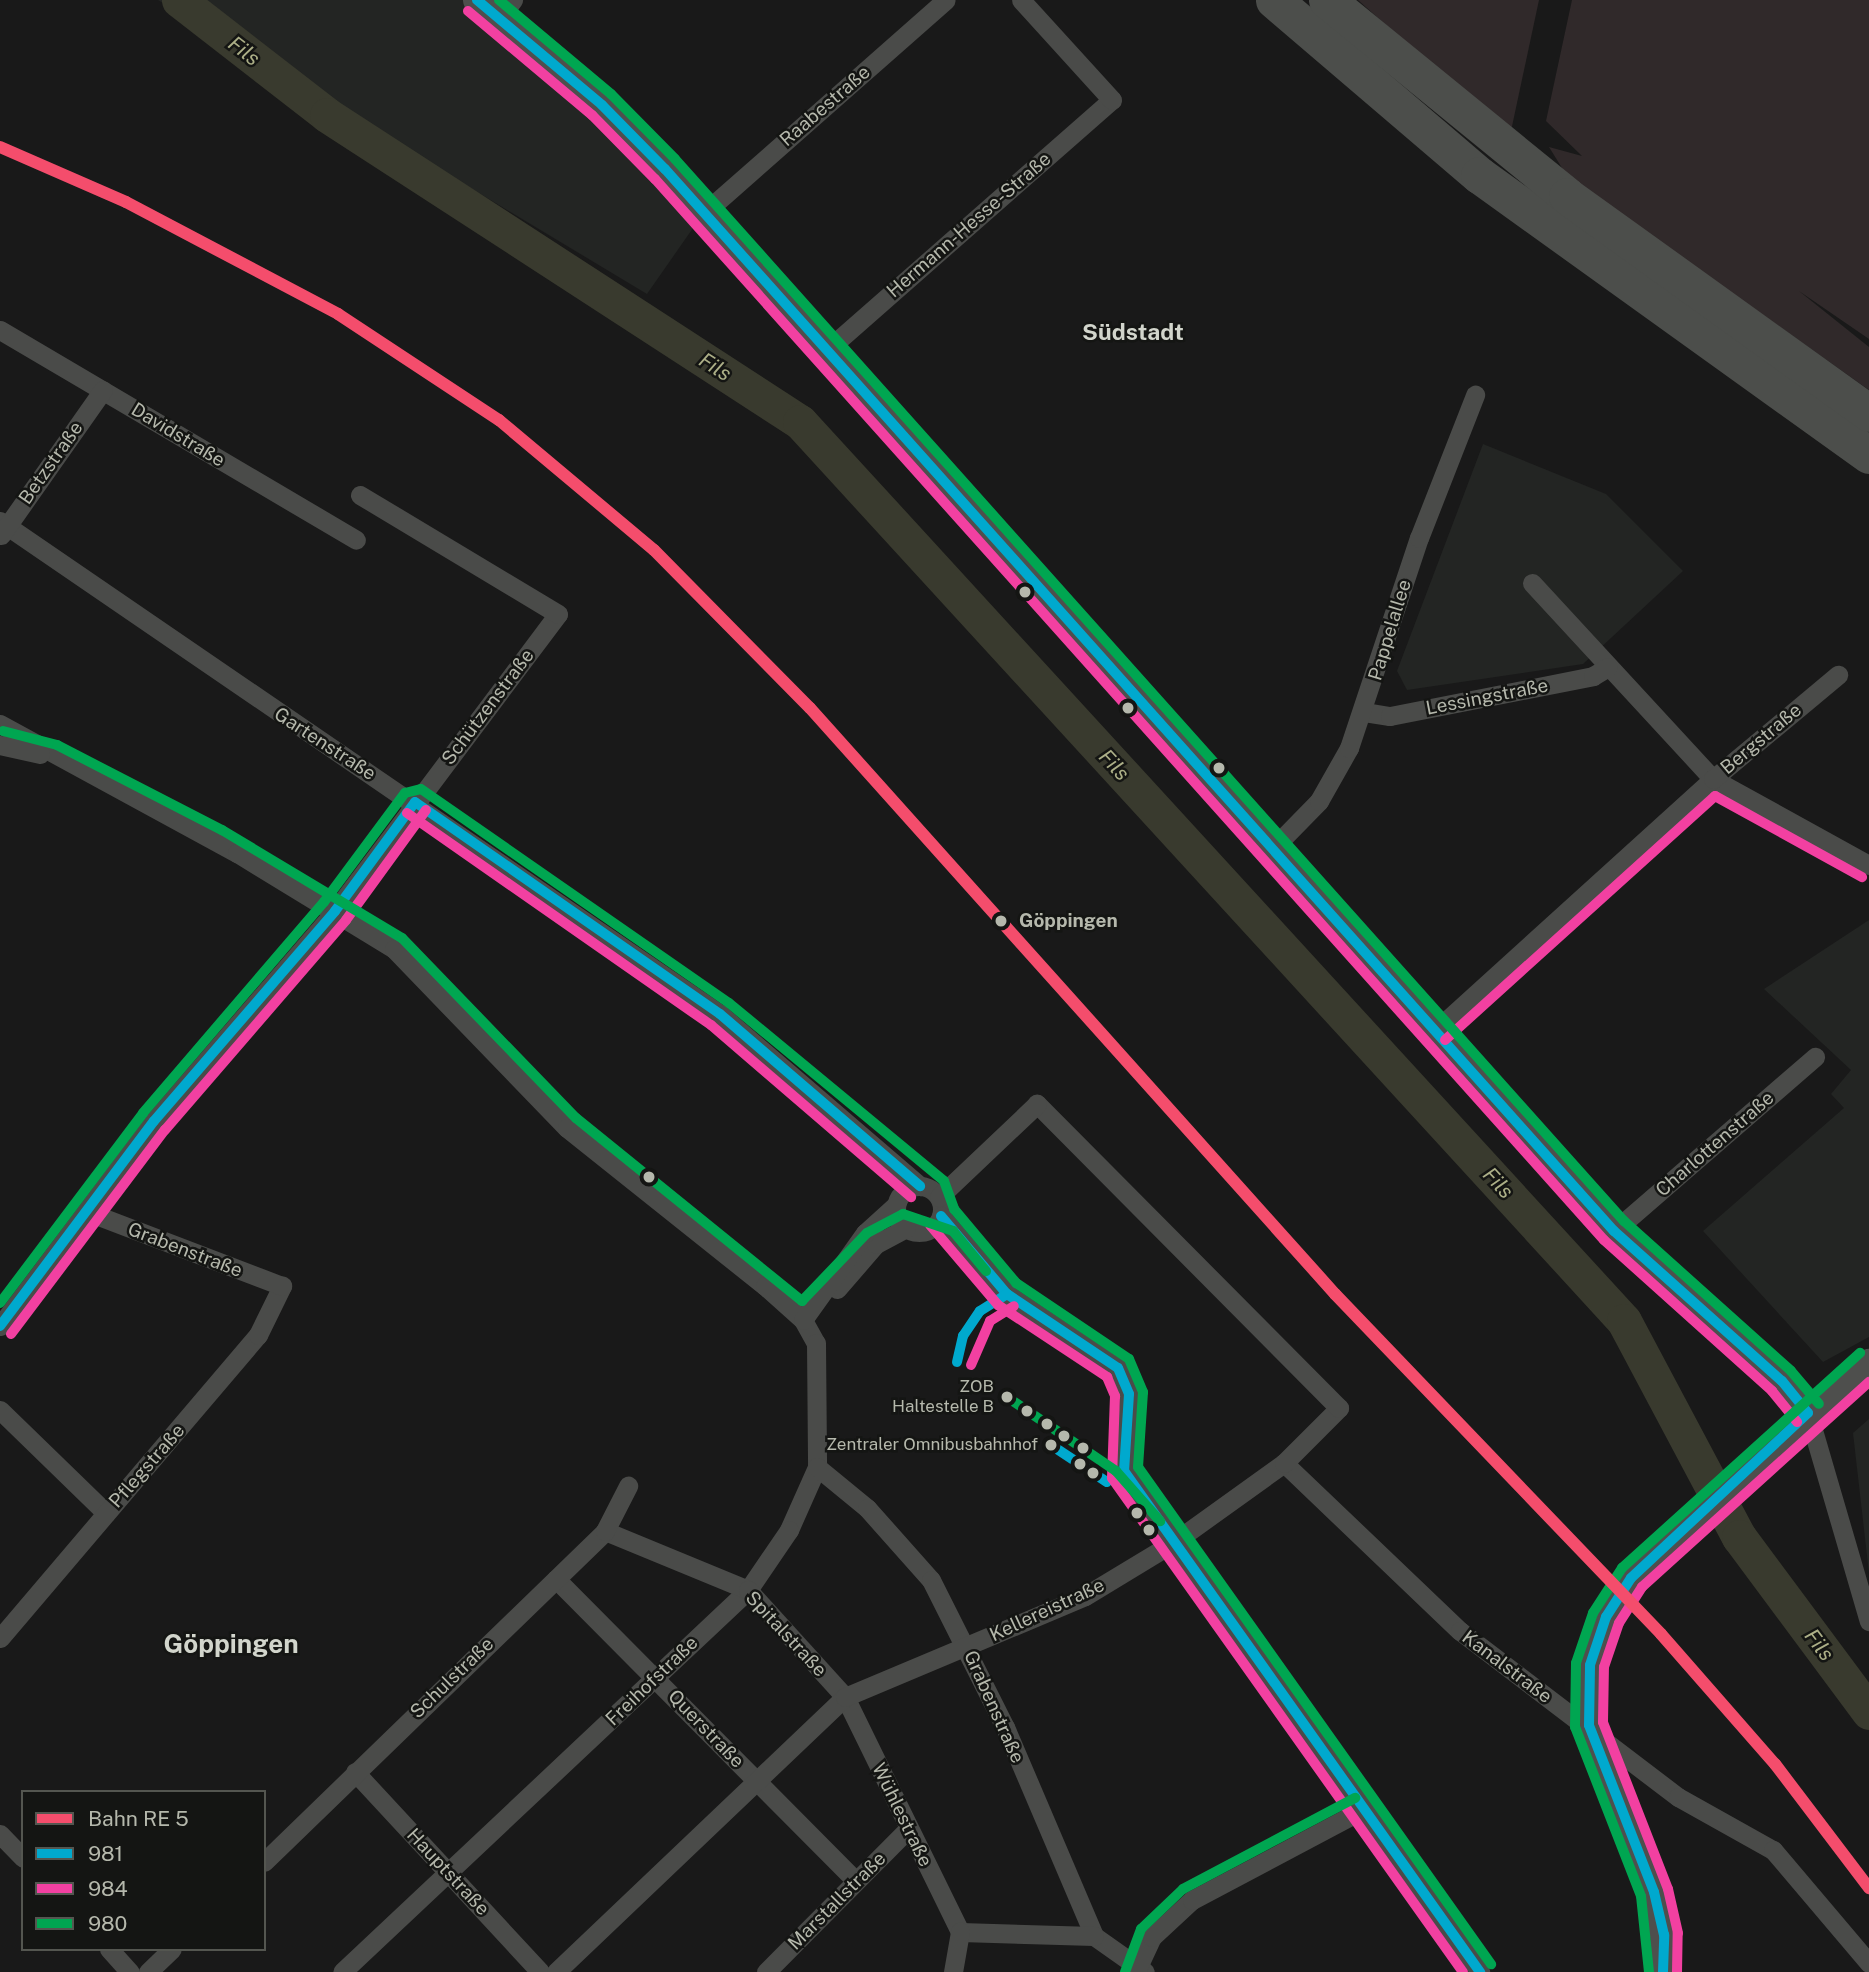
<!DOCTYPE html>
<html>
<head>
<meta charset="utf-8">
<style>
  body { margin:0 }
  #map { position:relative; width:1869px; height:1972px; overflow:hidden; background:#191919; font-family:"Public Sans",sans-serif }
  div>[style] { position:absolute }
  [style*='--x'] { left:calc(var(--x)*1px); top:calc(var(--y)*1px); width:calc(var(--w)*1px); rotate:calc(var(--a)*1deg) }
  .built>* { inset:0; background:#232523 }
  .green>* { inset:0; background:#30292a }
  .river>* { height:35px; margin:-17.5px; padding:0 17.5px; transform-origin:17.5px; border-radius:17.5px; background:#393a2e }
  .street>* { height:19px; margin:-9.5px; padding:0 9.5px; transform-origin:9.5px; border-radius:9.5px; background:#4a4b49 }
  .street>.ring { margin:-9.5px; padding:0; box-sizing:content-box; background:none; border:19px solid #4a4b49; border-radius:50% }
  .secondary>* { height:28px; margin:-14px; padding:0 14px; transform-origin:14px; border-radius:14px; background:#4e4f4d }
  .highway>* { height:37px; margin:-18.5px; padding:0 18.5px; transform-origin:18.5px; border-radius:18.5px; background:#4c4e4b }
  .bus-1>* { height:10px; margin:-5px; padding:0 5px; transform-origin:5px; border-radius:5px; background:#00a9ce }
  .bus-2>* { height:10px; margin:-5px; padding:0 5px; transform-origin:5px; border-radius:5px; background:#f240a1 }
  .bus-3>* { height:10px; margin:-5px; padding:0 5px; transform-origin:5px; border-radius:5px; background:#00a651 }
  .rail-1>* { height:12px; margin:-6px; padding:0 6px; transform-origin:6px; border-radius:6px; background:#f44d6c }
  .dots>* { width:19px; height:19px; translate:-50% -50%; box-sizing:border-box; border:4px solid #141513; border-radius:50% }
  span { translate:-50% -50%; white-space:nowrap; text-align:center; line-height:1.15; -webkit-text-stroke:5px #141513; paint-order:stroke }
  .bus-label { font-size:17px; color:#b5b8ac }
  .right { translate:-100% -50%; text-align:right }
  .street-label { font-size:19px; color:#b5b8ac }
  .stop-label { font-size:19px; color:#b5b8ac; font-weight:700 }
  .left { translate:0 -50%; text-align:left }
  .water-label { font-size:21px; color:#acaf87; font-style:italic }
  .quarter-label { font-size:23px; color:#d2d5cc; font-weight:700 }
  .district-label { font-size:26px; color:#d2d5cc; font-weight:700 }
  .legend { position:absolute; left:21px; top:1790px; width:245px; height:161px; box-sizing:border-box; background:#141513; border:2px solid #545650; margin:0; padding:9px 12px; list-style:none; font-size:21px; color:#b5b8ac }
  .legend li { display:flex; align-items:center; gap:14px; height:35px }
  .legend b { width:35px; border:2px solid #545650 }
</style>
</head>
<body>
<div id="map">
  <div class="built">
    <div style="clip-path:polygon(158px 0,488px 0,700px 218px,647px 294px)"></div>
    <div style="clip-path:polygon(1483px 444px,1606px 494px,1683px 571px,1583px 664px,1407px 690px,1397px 671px)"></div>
    <div style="clip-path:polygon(1869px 920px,1869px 1337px,1823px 1362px,1703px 1231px,1844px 1108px,1831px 1094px,1851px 1070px,1764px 989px)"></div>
    <div style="clip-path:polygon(1869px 1419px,1869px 1573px,1853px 1433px)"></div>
  </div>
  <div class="green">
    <div style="clip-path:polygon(1358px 0,1539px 0,1511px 131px,1396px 34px)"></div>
    <div style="clip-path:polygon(1572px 0,1869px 0,1869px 339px,1799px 291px,1869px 347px,1869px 390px,1567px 176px,1549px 147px,1582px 156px,1546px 121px)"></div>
  </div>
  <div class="river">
    <div style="--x:179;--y:0;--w:187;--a:37.8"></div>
    <div style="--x:327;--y:115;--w:564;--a:32.99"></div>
    <div style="--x:800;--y:422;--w:1219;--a:47.49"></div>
    <div style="--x:1624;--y:1321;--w:245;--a:62"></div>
    <div style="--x:1739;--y:1537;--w:218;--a:53.4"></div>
  </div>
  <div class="street">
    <div style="--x:499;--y:19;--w:24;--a:-54"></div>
    <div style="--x:704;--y:213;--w:322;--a:-41.4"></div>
    <div style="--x:0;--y:330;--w:413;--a:30.5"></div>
    <div style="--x:827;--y:350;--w:379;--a:-41.3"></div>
    <div style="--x:1112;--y:100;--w:135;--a:-132.3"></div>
    <div style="--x:0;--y:521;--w:873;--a:34.4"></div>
    <div style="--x:720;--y:1014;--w:264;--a:40.7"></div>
    <div style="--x:1;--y:535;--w:177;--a:-54.9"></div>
    <div style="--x:1532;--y:583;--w:267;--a:47.3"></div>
    <div style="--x:1713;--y:779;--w:178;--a:28.9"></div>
    <div style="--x:1364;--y:712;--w:26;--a:9"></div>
    <div style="--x:1390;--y:716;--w:207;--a:-11.1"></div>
    <div style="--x:1593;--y:676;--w:17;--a:-31"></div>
    <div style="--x:0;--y:724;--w:270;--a:28.6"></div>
    <div style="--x:237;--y:853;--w:184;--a:31.4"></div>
    <div style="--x:394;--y:949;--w:249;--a:46"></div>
    <div style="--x:567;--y:1128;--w:253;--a:38.6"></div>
    <div style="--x:765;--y:1286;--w:51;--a:41.8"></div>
    <div style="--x:803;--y:1320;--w:26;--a:61"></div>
    <div style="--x:816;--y:1343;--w:124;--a:89.5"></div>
    <div style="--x:817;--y:1467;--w:69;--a:114"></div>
    <div style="--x:789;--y:1530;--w:73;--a:124.3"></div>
    <div style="--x:748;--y:1590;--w:557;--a:136.74"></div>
    <div style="--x:0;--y:745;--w:41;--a:12.7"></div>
    <div style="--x:1275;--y:846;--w:63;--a:-45.6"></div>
    <div style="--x:1319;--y:801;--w:61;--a:-60.5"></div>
    <div style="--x:1349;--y:748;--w:221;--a:-71.6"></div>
    <div style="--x:1419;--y:538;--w:154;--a:-68.6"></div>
    <div style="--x:1436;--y:1030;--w:374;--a:-42.2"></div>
    <div style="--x:1713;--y:779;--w:163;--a:-39.8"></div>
    <div class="ring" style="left:896px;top:1186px;width:27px;height:27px"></div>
    <div style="--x:941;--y:1216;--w:102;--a:49.8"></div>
    <div style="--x:1007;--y:1294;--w:133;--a:33.7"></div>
    <div style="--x:1118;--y:1368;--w:28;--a:67"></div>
    <div style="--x:1129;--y:1394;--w:77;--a:93.7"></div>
    <div style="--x:1124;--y:1471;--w:615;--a:54.6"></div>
    <div style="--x:1614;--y:1231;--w:266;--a:-40.9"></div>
    <div style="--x:837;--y:1289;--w:60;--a:-49.1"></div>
    <div style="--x:876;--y:1244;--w:34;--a:-28"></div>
    <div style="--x:803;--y:1320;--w:107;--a:-54.5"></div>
    <div style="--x:865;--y:1233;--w:42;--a:-42.1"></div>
    <div style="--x:0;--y:1326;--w:256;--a:-53.1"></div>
    <div style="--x:154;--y:1121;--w:277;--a:-49.2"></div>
    <div style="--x:335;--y:911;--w:371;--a:-53.1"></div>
    <div style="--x:558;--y:614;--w:231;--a:-149"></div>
    <div style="--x:0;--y:1410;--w:148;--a:44.2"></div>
    <div style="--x:1808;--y:1413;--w:217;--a:73.7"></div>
    <div style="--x:1284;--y:1463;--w:243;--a:43.7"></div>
    <div style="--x:1460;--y:1631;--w:274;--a:37.3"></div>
    <div style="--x:1678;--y:1797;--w:109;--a:29.2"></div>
    <div style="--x:1773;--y:1850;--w:148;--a:49.7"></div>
    <div style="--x:817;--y:1467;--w:65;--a:39.4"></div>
    <div style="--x:867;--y:1508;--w:96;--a:48.4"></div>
    <div style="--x:931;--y:1580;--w:165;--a:63.3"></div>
    <div style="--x:1005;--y:1727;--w:227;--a:66.9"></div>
    <div style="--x:1094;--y:1936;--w:62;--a:35.2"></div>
    <div style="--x:605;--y:1531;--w:155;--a:22.4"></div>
    <div style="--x:748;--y:1590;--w:144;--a:47.8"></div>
    <div style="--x:845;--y:1697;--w:262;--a:63.9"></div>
    <div style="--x:556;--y:1579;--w:424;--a:45.2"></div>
    <div style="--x:0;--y:1638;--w:398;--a:-49.6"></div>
    <div style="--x:258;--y:1335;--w:55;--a:-63.9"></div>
    <div style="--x:282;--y:1286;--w:208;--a:-159.1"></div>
    <div style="--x:355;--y:1772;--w:272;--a:47.2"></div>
    <div style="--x:0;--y:1834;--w:33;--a:46"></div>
    <div style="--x:264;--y:1862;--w:475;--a:-44.1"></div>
    <div style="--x:605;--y:1531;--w:51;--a:-62.9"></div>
    <div style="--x:960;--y:1932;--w:134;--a:1.7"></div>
    <div style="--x:109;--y:1949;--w:31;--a:48"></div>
    <div style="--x:1138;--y:1967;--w:33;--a:-65"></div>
    <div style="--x:1152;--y:1937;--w:54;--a:-42.8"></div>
    <div style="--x:1192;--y:1900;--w:192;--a:-27.9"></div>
    <div style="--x:148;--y:1972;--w:33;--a:-44"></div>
    <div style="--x:556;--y:1972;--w:399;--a:-43.6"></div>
    <div style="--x:845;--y:1697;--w:260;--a:-22.8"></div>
    <div style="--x:1085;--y:1596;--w:104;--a:-31.2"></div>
    <div style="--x:1174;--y:1542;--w:135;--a:-35.7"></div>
    <div style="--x:1284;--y:1463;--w:78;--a:-45"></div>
    <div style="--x:1339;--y:1408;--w:429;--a:-134.8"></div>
    <div style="--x:1037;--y:1104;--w:135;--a:136.5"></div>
    <div style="--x:766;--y:1972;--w:200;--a:-45.2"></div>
    <div style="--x:953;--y:1972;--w:41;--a:-80.1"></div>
  </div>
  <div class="secondary">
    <div style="--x:477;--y:0;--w:163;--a:40"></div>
    <div style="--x:602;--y:105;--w:90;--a:45.5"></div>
    <div style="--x:665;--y:169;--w:1424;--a:48.22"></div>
    <div style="--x:1614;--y:1231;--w:225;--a:41.8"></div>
    <div style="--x:1782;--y:1381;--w:41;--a:50.9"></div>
    <div style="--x:1663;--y:1972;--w:37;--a:-88"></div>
    <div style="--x:1664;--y:1935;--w:44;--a:-103.1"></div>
    <div style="--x:1654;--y:1892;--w:179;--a:-111.3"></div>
    <div style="--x:1589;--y:1725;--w:60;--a:-89"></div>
    <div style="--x:1590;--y:1665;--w:51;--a:-71.6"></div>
    <div style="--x:1606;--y:1617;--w:46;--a:-57.3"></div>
    <div style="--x:1631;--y:1578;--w:321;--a:-42.1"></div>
  </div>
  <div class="highway">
    <div style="--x:1274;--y:0;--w:270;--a:40.5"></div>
    <div style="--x:1479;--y:175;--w:480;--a:35.7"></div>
    <div style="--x:1327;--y:0;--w:310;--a:39.2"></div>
    <div style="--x:1567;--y:196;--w:372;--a:35.7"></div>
  </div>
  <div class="bus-1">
    <div style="--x:477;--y:0;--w:163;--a:40"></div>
    <div style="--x:602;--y:105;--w:90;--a:45.5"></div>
    <div style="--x:665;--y:169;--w:1424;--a:48.22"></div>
    <div style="--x:1614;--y:1231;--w:225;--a:41.8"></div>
    <div style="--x:1782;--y:1381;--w:41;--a:50.9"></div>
    <div style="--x:415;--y:802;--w:371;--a:34.8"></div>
    <div style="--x:720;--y:1014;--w:264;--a:40.7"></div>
    <div style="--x:941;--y:1216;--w:102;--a:49.8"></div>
    <div style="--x:1007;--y:1294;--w:133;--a:33.7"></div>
    <div style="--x:1118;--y:1368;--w:28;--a:67"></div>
    <div style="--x:1129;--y:1394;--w:77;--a:93.7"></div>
    <div style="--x:1124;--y:1471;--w:615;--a:54.6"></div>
    <div style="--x:0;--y:1326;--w:256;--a:-53.1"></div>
    <div style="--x:154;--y:1121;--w:277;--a:-49.2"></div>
    <div style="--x:335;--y:911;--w:135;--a:-53.7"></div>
    <div style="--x:957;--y:1362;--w:27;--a:-77"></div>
    <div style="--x:963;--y:1336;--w:30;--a:-56"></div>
    <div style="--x:980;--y:1311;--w:32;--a:-32"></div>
    <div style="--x:1051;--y:1445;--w:67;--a:33.5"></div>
    <div style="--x:1663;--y:1972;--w:37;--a:-88"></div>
    <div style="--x:1664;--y:1935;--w:44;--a:-103.1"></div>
    <div style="--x:1654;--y:1892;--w:179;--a:-111.3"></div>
    <div style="--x:1589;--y:1725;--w:60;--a:-89"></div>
    <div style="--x:1590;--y:1665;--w:51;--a:-71.6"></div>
    <div style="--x:1606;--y:1617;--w:46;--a:-57.3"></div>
    <div style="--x:1631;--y:1578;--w:242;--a:-43"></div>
  </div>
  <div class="bus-2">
    <div style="--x:468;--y:11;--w:162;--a:40"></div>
    <div style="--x:592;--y:115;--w:90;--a:45.5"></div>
    <div style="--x:655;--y:179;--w:1423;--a:48.19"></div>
    <div style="--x:1604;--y:1240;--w:226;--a:41.9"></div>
    <div style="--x:1772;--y:1391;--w:40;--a:51"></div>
    <div style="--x:407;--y:813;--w:371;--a:34.9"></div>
    <div style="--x:711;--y:1025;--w:264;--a:40.7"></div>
    <div style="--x:1445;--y:1040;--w:364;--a:-42.1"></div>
    <div style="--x:1715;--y:796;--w:168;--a:28.9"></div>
    <div style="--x:930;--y:1225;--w:105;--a:49.6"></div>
    <div style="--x:998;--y:1305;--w:131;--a:33.4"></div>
    <div style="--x:1107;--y:1377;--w:21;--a:67"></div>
    <div style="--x:1115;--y:1396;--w:82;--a:92.1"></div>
    <div style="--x:1112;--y:1478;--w:606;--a:54.61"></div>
    <div style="--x:11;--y:1334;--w:256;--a:-53"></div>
    <div style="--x:165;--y:1130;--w:277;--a:-49.2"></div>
    <div style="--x:346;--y:920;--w:136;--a:-54"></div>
    <div style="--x:971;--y:1365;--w:48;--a:-66.6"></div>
    <div style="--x:990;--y:1321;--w:28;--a:-32"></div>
    <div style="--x:1677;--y:1972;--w:39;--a:-89"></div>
    <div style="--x:1678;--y:1933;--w:45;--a:-102.8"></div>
    <div style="--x:1668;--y:1889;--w:179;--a:-111.3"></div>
    <div style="--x:1603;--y:1722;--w:55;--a:-89"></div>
    <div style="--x:1604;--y:1667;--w:46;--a:-71.2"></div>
    <div style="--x:1619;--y:1623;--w:43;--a:-57.4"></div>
    <div style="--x:1642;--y:1587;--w:306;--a:-42.1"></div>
  </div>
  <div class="bus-3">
    <div style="--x:499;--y:0;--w:146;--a:40"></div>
    <div style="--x:611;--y:94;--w:91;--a:45.4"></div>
    <div style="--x:675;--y:159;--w:1424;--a:48.22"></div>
    <div style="--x:1624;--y:1221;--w:224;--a:41.9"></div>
    <div style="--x:1791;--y:1371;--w:43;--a:49.7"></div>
    <div style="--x:3;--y:731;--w:56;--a:14.5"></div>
    <div style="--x:57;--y:745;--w:186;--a:27.3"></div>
    <div style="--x:222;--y:830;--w:210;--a:31"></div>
    <div style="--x:402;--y:938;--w:250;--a:46"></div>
    <div style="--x:576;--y:1118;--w:291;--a:39"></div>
    <div style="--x:802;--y:1301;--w:94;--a:-46.3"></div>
    <div style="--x:867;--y:1233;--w:41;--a:-27.8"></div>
    <div style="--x:903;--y:1214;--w:53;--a:18.8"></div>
    <div style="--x:953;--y:1231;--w:52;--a:50.5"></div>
    <div style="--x:0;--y:1303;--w:238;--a:-53"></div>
    <div style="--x:143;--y:1113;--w:278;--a:-49.4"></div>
    <div style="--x:324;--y:902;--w:136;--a:-53.4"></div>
    <div style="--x:405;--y:793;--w:16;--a:-14"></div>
    <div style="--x:421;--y:789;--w:375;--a:34.8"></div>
    <div style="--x:729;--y:1003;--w:279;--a:39.6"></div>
    <div style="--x:944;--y:1181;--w:30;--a:70"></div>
    <div style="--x:954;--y:1209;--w:97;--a:50"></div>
    <div style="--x:1016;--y:1283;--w:136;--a:33.9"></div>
    <div style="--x:1129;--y:1359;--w:36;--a:67"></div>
    <div style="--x:1143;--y:1392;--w:75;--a:93.8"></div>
    <div style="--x:1138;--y:1467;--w:610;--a:54.62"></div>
    <div style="--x:1007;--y:1397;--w:132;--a:34.2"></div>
    <div style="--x:1116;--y:1471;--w:67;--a:48.7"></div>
    <div style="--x:1125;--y:1972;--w:46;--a:-69.6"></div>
    <div style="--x:1141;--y:1929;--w:58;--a:-43.6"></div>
    <div style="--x:1183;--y:1889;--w:195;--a:-27.9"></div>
    <div style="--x:1649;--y:1972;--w:76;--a:-96"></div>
    <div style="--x:1641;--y:1896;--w:181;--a:-111.3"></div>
    <div style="--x:1575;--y:1727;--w:64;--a:-89.1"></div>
    <div style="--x:1576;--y:1663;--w:53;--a:-71.2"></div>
    <div style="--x:1593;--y:1613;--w:54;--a:-57.2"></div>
    <div style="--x:1622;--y:1568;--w:321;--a:-42.1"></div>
  </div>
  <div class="rail-1">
    <div style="--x:0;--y:147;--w:137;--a:23.6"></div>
    <div style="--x:126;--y:202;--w:240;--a:27.8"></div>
    <div style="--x:338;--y:314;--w:193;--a:33.4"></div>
    <div style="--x:499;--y:420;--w:202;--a:40"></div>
    <div style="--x:654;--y:550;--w:222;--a:45.4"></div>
    <div style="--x:810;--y:708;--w:787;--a:48.14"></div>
    <div style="--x:1335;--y:1294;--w:471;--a:46.2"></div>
    <div style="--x:1661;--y:1634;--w:173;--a:48.8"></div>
    <div style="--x:1775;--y:1764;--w:156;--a:52.8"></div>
  </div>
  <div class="dots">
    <div style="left:1025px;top:592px;background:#b5b8ac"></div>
    <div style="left:1128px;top:708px;background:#b5b8ac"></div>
    <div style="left:1219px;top:768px;background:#b5b8ac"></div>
    <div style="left:1001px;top:921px;background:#b5b8ac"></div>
    <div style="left:649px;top:1177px;background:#b5b8ac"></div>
    <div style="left:1007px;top:1397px;background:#b5b8ac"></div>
    <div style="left:1027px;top:1411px;background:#b5b8ac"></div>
    <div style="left:1047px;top:1424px;background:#b5b8ac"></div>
    <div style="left:1064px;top:1436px;background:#b5b8ac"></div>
    <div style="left:1051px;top:1445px;background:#b5b8ac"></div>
    <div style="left:1083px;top:1448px;background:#b5b8ac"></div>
    <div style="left:1080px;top:1464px;background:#b5b8ac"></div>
    <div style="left:1093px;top:1473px;background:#b5b8ac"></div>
    <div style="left:1137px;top:1513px;background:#b5b8ac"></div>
    <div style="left:1149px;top:1530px;background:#b5b8ac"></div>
  </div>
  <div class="bus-label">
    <span class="right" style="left:994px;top:1397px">ZOB<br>Haltestelle B</span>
    <span class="right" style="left:1038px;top:1445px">Zentraler Omnibusbahnhof</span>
  </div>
  <div class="street-label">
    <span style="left:825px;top:106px;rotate:-41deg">Raabestraße</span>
    <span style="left:969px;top:225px;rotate:-41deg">Hermann-Hesse-Straße</span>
    <span style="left:178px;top:435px;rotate:31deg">Davidstraße</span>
    <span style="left:51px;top:463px;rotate:-55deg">Betzstraße</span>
    <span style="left:1390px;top:630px;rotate:-73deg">Pappelallee</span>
    <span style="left:1487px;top:697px;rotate:-11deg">Lessingstraße</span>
    <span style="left:488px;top:707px;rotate:-53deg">Schützenstraße</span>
    <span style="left:1761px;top:739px;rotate:-40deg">Bergstraße</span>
    <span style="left:325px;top:744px;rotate:33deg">Gartenstraße</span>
    <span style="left:1715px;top:1144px;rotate:-41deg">Charlottenstraße</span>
    <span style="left:185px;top:1250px;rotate:21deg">Grabenstraße</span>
    <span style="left:147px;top:1466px;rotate:-49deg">Pflegstraße</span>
    <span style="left:1047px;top:1610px;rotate:-25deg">Kellereistraße</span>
    <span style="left:786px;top:1634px;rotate:47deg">Spitalstraße</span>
    <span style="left:1507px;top:1667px;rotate:37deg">Kanalstraße</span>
    <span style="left:452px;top:1678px;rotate:-44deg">Schulstraße</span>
    <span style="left:652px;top:1681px;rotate:-44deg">Freihofstraße</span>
    <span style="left:994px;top:1707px;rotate:66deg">Grabenstraße</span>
    <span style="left:706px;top:1729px;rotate:46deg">Querstraße</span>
    <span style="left:902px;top:1815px;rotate:64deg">Wühlestraße</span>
    <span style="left:448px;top:1872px;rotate:47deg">Hauptstraße</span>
    <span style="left:837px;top:1901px;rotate:-45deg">Marstallstraße</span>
  </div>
  <div class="stop-label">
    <span class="left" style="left:1019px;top:921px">Göppingen</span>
  </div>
  <div class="water-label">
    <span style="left:244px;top:51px;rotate:38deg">Fils</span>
    <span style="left:715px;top:367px;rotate:33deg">Fils</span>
    <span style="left:1114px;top:765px;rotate:47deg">Fils</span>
    <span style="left:1498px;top:1183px;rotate:47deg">Fils</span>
    <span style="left:1819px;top:1645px;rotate:53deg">Fils</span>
  </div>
  <div class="quarter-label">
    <span style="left:1133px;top:332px">Südstadt</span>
  </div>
  <div class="district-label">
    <span style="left:231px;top:1644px">Göppingen</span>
  </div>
  <ul class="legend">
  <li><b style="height:9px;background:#f44d6c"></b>Bahn RE 5</li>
  <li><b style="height:9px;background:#00a9ce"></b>981</li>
  <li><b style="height:9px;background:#f240a1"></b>984</li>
  <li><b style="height:9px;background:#00a651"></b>980</li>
  </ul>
</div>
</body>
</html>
